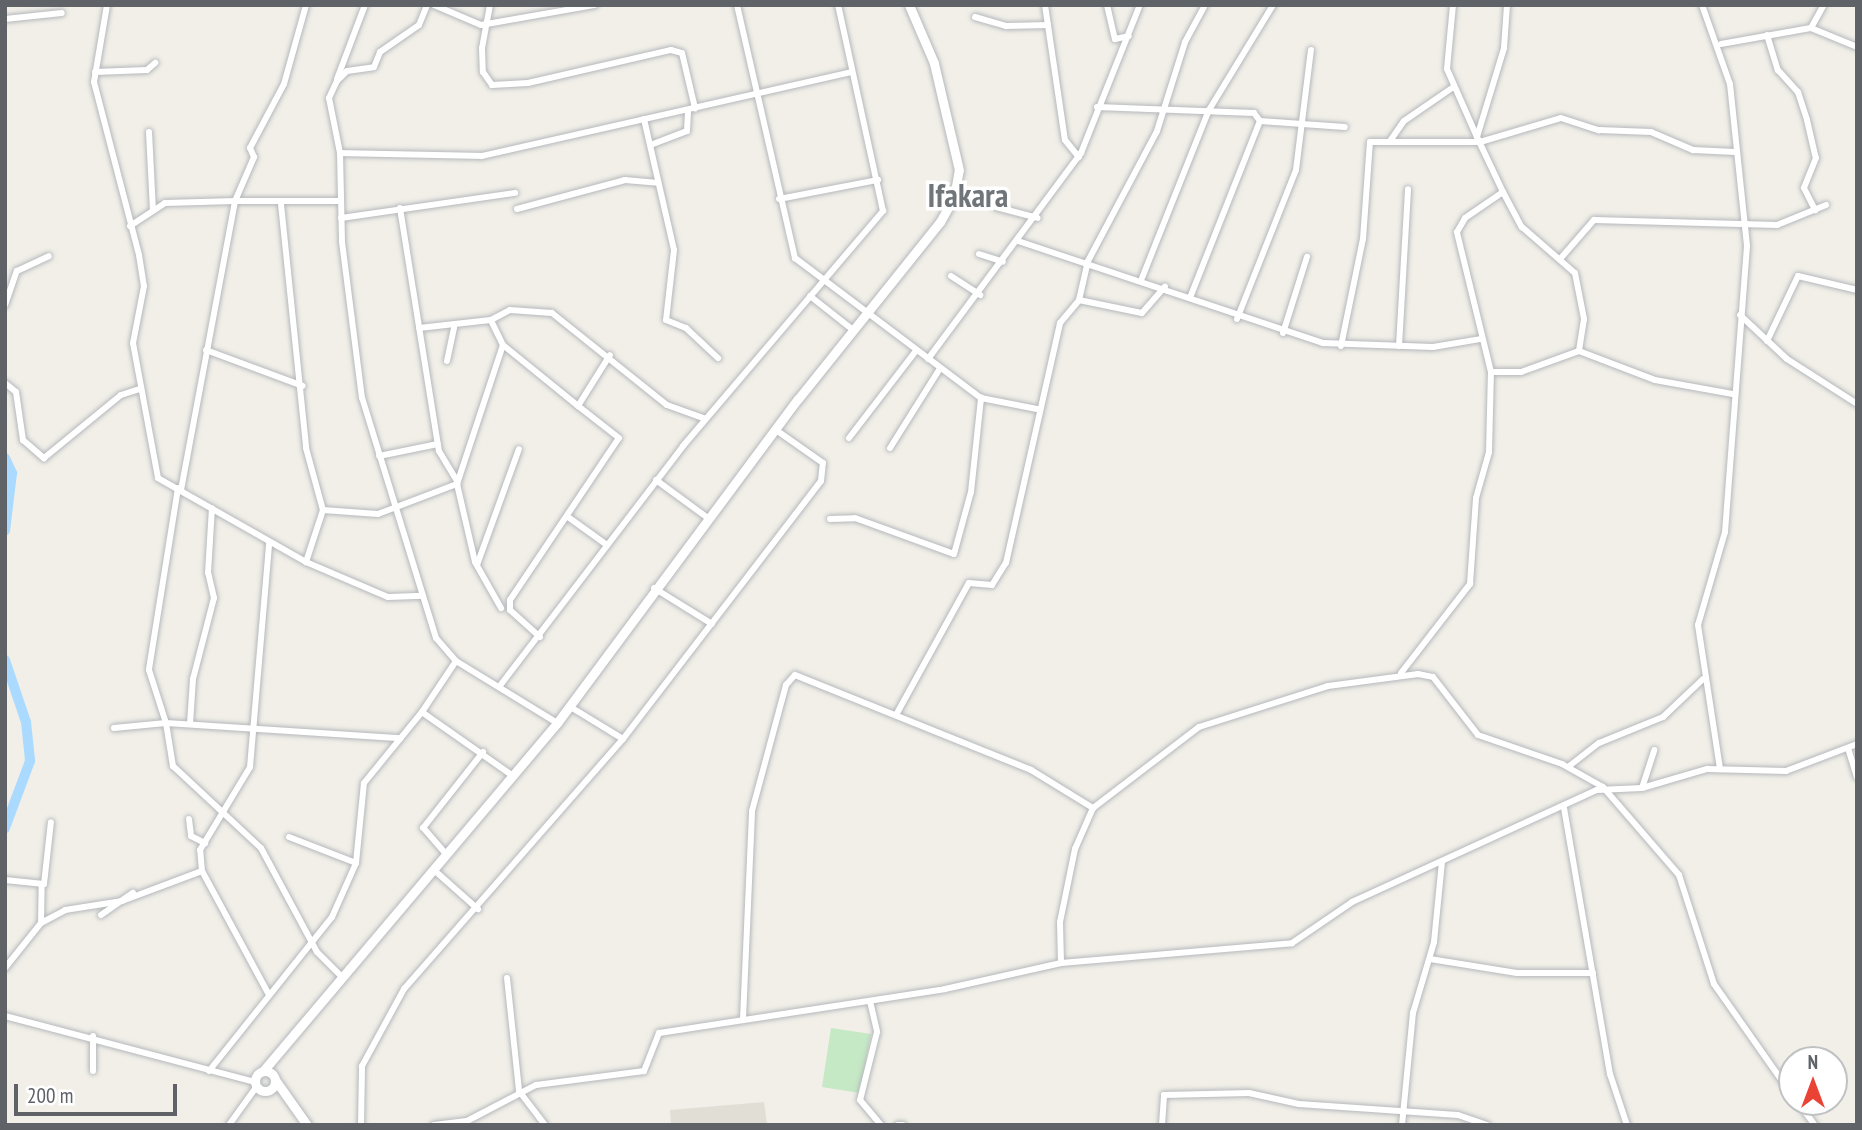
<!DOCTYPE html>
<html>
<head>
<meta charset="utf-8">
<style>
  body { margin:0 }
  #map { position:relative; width:1862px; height:1130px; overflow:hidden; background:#f1efe8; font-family:"PT Sans Narrow",sans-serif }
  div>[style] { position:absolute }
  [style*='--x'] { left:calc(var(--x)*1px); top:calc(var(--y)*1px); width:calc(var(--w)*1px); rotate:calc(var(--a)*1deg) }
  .education>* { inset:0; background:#e1ded6 }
  .green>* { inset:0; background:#c5e8c5 }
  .river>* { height:10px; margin:-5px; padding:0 5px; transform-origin:5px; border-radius:5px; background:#aadaff }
  .roads { filter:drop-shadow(0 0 2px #b5b8bc) drop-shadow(0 0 2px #b5b8bc) }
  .minor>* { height:6px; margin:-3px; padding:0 3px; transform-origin:3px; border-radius:3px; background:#fff }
  .secondary>* { height:9px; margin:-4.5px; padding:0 4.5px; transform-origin:4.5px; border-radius:4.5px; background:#fff }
  .secondary>.ring { margin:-4.5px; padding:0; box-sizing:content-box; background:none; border:9px solid #fff; border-radius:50% }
  span { translate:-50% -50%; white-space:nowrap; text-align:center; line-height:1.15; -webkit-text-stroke:7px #fff; paint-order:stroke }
  .town-label { font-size:33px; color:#70757a; font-weight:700 }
  .frame { position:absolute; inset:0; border:7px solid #5f6368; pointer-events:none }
  .north { position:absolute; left:1778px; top:1046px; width:70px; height:70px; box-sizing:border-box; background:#fff; border:2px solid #bfc1c3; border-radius:50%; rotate:0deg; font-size:19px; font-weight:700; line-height:28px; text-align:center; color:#5f6368 }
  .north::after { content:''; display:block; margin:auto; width:24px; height:32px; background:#ea4335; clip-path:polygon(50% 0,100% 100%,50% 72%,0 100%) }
  .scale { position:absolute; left:14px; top:1084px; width:163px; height:32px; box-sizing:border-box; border:4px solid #5f6368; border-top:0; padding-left:9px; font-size:21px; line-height:24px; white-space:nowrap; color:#5f6368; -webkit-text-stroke:5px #fff; paint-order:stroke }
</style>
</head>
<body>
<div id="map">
  <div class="education">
    <div style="clip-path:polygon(764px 1102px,767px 1125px,671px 1125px,670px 1110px)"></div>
  </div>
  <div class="green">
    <div style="clip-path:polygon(831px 1028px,871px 1034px,860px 1093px,822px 1087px)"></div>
  </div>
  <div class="river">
    <div style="--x:5;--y:458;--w:17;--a:65"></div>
    <div style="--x:12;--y:473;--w:58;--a:96.9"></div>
    <div style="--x:5;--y:660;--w:65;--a:71.3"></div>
    <div style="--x:26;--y:722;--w:39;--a:84"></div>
    <div style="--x:30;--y:761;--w:72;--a:110.5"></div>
  </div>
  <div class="roads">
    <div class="minor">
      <div style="--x:107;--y:5;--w:78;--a:99.6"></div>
      <div style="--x:94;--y:82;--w:179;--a:75.4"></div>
      <div style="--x:139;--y:255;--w:31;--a:81"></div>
      <div style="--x:144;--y:286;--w:58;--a:100.9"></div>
      <div style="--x:133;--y:343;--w:137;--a:79.5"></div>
      <div style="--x:158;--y:478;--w:170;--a:29.6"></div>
      <div style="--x:306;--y:562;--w:89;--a:23.1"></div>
      <div style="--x:388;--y:597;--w:35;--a:-2"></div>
      <div style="--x:434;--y:5;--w:51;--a:23.1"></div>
      <div style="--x:481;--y:25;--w:116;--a:-10"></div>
      <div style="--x:490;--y:5;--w:44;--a:100.5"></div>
      <div style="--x:482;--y:48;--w:24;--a:88"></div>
      <div style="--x:483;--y:72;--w:16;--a:55"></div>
      <div style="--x:492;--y:85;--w:36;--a:-3"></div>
      <div style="--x:528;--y:83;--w:147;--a:-13"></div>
      <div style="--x:671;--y:50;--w:11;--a:15"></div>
      <div style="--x:682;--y:53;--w:57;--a:76.7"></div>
      <div style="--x:737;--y:5;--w:260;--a:77.1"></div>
      <div style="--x:795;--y:258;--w:233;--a:37"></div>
      <div style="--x:981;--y:398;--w:57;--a:11.1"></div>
      <div style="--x:1045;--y:5;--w:136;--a:81.6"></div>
      <div style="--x:1065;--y:140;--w:22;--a:51"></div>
      <div style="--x:1107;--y:5;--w:35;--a:77"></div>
      <div style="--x:1115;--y:39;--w:14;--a:-12"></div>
      <div style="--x:1453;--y:5;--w:64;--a:95.4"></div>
      <div style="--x:1447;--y:69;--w:74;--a:66.2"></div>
      <div style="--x:1702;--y:5;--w:84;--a:70.5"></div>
      <div style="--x:1730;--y:84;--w:163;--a:84"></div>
      <div style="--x:1747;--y:246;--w:287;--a:94.4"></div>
      <div style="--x:1725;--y:532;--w:97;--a:106.2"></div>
      <div style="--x:1698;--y:625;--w:146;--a:81.3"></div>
      <div style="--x:975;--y:17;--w:32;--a:16"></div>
      <div style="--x:1006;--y:26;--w:42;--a:-1.4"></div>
      <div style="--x:5;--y:19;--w:57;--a:-6"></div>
      <div style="--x:1811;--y:28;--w:26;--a:-61"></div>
      <div style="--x:1767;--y:35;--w:37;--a:73"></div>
      <div style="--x:1778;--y:70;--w:30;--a:48"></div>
      <div style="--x:1798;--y:92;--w:29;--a:72"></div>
      <div style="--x:1807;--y:120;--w:39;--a:77"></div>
      <div style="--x:1816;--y:158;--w:32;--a:112"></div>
      <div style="--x:1804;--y:188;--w:25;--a:63"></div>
      <div style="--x:1721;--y:44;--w:91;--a:-10.1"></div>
      <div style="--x:1811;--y:28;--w:50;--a:22.4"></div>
      <div style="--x:95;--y:72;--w:52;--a:-2.2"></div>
      <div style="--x:147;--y:70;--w:11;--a:-41"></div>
      <div style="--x:337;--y:79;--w:79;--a:-69.3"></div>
      <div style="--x:1097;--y:107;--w:157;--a:2.2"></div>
      <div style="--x:1254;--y:113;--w:10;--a:53"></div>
      <div style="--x:1260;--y:121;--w:190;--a:111.6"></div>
      <div style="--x:644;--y:119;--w:134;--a:77.1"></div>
      <div style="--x:674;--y:250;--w:70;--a:96.5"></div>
      <div style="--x:666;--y:320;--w:22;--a:22"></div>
      <div style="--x:686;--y:328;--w:44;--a:43.2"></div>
      <div style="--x:1260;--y:121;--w:85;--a:4"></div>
      <div style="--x:149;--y:132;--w:78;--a:87.1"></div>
      <div style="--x:1390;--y:141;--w:24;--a:-55"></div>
      <div style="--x:1404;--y:121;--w:58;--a:-34.5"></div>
      <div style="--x:653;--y:144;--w:36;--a:-21"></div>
      <div style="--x:687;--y:131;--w:21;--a:-87"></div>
      <div style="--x:340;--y:153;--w:56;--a:-101.3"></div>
      <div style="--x:329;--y:98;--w:19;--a:-65"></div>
      <div style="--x:337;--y:81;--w:14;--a:-45"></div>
      <div style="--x:347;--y:71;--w:27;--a:-8"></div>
      <div style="--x:374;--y:67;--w:16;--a:-68"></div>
      <div style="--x:380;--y:52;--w:47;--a:-34.7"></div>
      <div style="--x:419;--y:25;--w:22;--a:-68"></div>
      <div style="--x:1503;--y:192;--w:40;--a:62"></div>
      <div style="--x:1522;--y:227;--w:70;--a:41"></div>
      <div style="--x:1575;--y:273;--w:47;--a:78.9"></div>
      <div style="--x:1584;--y:319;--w:32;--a:99"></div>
      <div style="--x:977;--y:194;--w:23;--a:34"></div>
      <div style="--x:996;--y:207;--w:43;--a:14.7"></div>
      <div style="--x:779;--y:199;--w:101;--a:-10.9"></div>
      <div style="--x:281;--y:204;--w:245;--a:84.1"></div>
      <div style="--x:306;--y:448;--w:64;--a:74.7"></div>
      <div style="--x:323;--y:510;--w:55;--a:108.1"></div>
      <div style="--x:400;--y:208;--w:246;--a:80.9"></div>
      <div style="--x:439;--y:451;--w:35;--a:59"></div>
      <div style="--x:517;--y:209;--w:112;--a:-15"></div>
      <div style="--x:625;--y:180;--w:33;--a:5"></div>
      <div style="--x:341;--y:218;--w:176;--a:-8.2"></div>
      <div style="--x:130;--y:226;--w:42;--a:-33.3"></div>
      <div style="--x:165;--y:203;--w:70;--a:-1.6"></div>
      <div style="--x:235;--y:201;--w:48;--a:-66.6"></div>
      <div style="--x:254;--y:157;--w:10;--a:-114"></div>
      <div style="--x:250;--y:148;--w:72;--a:-62"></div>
      <div style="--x:284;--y:84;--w:82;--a:-74.4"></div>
      <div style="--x:1018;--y:241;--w:322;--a:18.5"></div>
      <div style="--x:1323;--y:343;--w:110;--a:2.1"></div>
      <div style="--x:1433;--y:347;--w:49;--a:-9.5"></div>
      <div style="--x:979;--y:254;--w:25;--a:18"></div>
      <div style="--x:1560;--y:259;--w:52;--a:-48.9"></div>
      <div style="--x:1594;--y:220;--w:183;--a:1.6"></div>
      <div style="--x:1777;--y:225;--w:53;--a:-22.2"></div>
      <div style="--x:951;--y:276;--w:35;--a:33"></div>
      <div style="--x:1142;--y:278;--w:181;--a:-68.3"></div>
      <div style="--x:1209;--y:110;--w:123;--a:-58.6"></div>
      <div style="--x:810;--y:296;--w:53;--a:38.2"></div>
      <div style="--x:1079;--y:300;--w:64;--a:11.7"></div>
      <div style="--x:1142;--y:313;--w:35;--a:-49"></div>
      <div style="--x:5;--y:305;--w:36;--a:-71"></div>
      <div style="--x:17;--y:271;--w:35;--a:-25"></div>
      <div style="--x:1740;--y:315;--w:64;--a:43.1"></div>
      <div style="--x:1787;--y:359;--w:83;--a:32.7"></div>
      <div style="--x:1237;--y:319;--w:160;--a:-68.4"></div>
      <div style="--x:1296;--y:170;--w:121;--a:-82.9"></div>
      <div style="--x:419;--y:328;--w:72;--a:-6.3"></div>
      <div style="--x:1283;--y:333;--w:80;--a:-72.5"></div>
      <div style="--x:1767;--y:341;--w:72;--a:-64.5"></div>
      <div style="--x:1798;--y:276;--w:61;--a:13.3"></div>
      <div style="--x:503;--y:345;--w:97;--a:39.1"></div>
      <div style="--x:578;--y:406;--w:60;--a:-57.9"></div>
      <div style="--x:1341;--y:346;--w:109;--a:-78.4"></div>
      <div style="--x:1363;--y:239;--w:97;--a:-85.9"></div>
      <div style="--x:1370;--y:142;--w:110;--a:0"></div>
      <div style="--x:1480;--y:142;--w:84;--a:-16.5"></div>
      <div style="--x:1561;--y:118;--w:40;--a:18"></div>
      <div style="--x:1599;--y:130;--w:52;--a:2.2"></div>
      <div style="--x:1651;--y:132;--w:46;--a:23.2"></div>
      <div style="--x:1693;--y:150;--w:42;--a:2.7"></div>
      <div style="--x:1399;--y:346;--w:157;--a:-86.7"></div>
      <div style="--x:206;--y:350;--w:103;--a:20.4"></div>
      <div style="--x:928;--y:359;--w:257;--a:-53.4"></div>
      <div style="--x:1081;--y:153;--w:159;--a:-68.3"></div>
      <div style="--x:447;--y:361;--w:34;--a:-78"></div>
      <div style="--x:1491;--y:372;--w:30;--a:0"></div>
      <div style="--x:1521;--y:372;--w:62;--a:-19.9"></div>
      <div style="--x:1579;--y:351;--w:81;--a:20.9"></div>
      <div style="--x:1655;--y:380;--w:79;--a:10.2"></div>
      <div style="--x:5;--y:383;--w:14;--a:39"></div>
      <div style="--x:16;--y:392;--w:49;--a:81.7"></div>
      <div style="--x:23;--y:440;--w:28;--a:41"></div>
      <div style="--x:44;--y:458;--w:99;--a:-39.3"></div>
      <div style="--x:121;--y:395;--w:20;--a:-18"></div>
      <div style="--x:849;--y:438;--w:108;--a:-52.5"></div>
      <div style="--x:890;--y:448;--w:92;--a:-57.9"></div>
      <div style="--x:379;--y:456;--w:60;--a:-11.5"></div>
      <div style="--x:656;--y:480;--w:64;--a:36.2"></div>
      <div style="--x:457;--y:484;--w:80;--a:77"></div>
      <div style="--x:475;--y:562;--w:53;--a:60.5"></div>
      <div style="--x:178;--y:488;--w:184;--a:99.1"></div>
      <div style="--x:149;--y:670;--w:56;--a:72.2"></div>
      <div style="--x:166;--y:723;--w:235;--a:3.7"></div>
      <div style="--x:181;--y:490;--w:294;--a:-79.4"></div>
      <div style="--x:235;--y:201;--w:105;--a:0"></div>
      <div style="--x:323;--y:510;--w:55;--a:4.2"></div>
      <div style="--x:378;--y:514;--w:85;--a:-20.8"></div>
      <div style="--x:457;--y:484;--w:146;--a:-71.7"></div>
      <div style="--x:503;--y:345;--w:28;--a:-116"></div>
      <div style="--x:491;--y:320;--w:21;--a:-28"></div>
      <div style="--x:510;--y:310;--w:42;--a:4.1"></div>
      <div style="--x:552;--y:313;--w:147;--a:38.7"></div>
      <div style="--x:667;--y:405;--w:41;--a:19.7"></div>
      <div style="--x:568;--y:517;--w:48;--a:35.7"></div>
      <div style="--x:830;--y:519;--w:25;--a:-2"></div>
      <div style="--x:855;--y:518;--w:105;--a:20"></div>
      <div style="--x:954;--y:554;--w:64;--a:-74.7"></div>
      <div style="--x:971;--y:492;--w:95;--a:-83.9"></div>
      <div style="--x:477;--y:565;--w:123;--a:-70.1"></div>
      <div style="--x:654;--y:588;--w:68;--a:31.8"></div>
      <div style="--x:540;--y:637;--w:40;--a:-138"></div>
      <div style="--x:510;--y:610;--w:10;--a:-90"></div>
      <div style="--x:510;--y:600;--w:195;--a:-56.1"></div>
      <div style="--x:619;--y:438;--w:52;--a:-142"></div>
      <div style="--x:456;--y:661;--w:30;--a:-131"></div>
      <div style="--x:436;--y:638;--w:251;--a:-107.1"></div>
      <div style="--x:362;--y:398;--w:158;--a:-97.3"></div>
      <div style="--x:342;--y:241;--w:88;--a:-91.3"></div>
      <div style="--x:340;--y:153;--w:142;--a:1.2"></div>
      <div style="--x:482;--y:156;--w:379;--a:-12.8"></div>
      <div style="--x:1401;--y:673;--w:113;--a:-52.2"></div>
      <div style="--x:1470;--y:584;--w:86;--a:-86"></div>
      <div style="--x:1476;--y:498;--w:48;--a:-74.2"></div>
      <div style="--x:1489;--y:452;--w:80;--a:-88.6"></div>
      <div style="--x:1491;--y:372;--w:144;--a:-103.7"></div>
      <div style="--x:1457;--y:232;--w:16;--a:-60"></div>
      <div style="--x:1465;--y:218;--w:46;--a:-34.4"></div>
      <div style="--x:1503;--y:192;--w:61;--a:-115.3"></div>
      <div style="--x:1477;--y:137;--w:93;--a:-73.1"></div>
      <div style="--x:1504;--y:48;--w:43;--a:-86"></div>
      <div style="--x:499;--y:687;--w:303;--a:-52.6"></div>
      <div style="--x:683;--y:446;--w:309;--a:-49.6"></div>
      <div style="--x:883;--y:211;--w:211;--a:-102.3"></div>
      <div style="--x:569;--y:706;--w:63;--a:31.4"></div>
      <div style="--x:896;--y:715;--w:151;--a:-61.1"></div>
      <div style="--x:969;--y:583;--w:23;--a:5"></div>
      <div style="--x:992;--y:585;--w:26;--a:-58"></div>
      <div style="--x:1006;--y:563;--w:246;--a:-77.3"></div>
      <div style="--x:1060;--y:323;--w:30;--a:-50"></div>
      <div style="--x:1079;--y:300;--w:40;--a:-77"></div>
      <div style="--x:1088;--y:261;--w:147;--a:-62"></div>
      <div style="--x:1157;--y:131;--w:93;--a:-72.5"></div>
      <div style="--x:1185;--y:42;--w:42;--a:-61.6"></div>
      <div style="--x:190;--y:724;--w:45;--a:-86.2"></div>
      <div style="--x:193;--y:679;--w:84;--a:-75.5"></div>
      <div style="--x:214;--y:598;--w:26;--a:-103"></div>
      <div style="--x:208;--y:573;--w:65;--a:-86.5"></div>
      <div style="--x:114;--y:728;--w:52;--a:-5.5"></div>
      <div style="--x:166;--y:723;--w:44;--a:80.8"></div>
      <div style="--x:173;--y:766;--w:120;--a:43"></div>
      <div style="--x:261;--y:848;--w:118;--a:61.7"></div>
      <div style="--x:317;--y:952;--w:37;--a:45"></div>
      <div style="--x:1848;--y:748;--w:30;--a:73"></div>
      <div style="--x:1568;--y:767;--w:39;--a:-38"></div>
      <div style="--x:1599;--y:743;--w:69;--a:-22.1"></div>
      <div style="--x:1663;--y:717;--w:55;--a:-43.5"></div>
      <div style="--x:513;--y:776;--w:111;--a:-144.9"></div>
      <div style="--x:422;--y:712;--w:61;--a:-56.3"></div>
      <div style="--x:456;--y:661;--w:119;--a:31.5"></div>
      <div style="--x:1642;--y:788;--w:40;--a:-72"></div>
      <div style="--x:1564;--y:808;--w:270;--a:80.2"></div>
      <div style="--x:1610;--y:1074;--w:54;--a:71.6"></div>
      <div style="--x:189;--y:819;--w:17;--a:83"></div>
      <div style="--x:191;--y:836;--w:16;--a:27"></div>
      <div style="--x:289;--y:837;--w:72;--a:21.2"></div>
      <div style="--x:446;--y:854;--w:35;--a:-131"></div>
      <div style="--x:423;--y:828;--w:97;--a:-51.7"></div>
      <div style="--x:434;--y:870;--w:59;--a:41.6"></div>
      <div style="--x:5;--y:880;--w:39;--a:6"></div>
      <div style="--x:44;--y:884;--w:62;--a:-83.6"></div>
      <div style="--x:101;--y:915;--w:39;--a:-35"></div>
      <div style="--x:41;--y:923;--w:39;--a:-89"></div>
      <div style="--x:1430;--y:959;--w:88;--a:9.1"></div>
      <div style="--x:1517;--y:973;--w:76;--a:0"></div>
      <div style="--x:1061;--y:963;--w:41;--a:-91.4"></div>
      <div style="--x:1060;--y:922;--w:75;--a:-78.4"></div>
      <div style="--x:1075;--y:849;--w:45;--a:-66.3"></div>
      <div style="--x:1093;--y:808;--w:133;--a:-37.4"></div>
      <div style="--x:1199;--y:727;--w:135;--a:-17.6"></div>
      <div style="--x:1328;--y:686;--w:91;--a:-7.6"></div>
      <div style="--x:1418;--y:674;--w:15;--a:11"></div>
      <div style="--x:1433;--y:677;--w:73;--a:52.2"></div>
      <div style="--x:1478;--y:735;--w:89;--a:19"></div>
      <div style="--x:1562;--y:764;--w:47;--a:29.3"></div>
      <div style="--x:1603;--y:787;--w:116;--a:49.2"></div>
      <div style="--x:1679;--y:875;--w:114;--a:72.2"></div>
      <div style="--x:1714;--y:984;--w:136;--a:54.9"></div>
      <div style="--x:5;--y:968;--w:58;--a:-51.3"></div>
      <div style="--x:41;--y:923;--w:27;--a:-28"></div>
      <div style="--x:65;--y:910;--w:58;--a:-9"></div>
      <div style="--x:122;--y:901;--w:85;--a:-20.6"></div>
      <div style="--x:507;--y:978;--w:114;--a:83.9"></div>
      <div style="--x:519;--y:1091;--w:43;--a:52.6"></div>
      <div style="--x:268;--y:993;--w:139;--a:-118.4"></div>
      <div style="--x:202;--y:871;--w:21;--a:-95"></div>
      <div style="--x:200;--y:850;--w:97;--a:-58.9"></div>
      <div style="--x:250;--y:767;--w:224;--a:-85.1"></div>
      <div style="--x:870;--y:1001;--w:32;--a:77"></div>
      <div style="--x:877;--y:1032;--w:70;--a:104"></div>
      <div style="--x:860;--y:1100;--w:33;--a:50"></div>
      <div style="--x:5;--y:1016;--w:259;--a:14.8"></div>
      <div style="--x:743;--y:1019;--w:208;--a:-87.5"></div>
      <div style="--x:752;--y:811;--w:131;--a:-74.9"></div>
      <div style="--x:786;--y:685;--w:13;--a:-48"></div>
      <div style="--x:795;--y:675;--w:254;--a:21.9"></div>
      <div style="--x:1031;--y:770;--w:73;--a:31.5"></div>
      <div style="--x:93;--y:1071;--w:35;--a:-90"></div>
      <div style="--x:209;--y:1071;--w:197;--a:-51.4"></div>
      <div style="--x:332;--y:917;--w:59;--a:-66"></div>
      <div style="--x:356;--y:863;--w:80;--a:-84.3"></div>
      <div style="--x:364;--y:783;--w:92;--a:-50.8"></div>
      <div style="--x:1798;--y:1102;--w:29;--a:54"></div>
      <div style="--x:229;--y:1125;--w:48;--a:-54.3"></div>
      <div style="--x:361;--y:1125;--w:59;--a:-89"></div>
      <div style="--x:362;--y:1066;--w:88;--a:-61.4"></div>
      <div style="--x:404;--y:989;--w:332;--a:-48.8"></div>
      <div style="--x:623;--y:739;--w:325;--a:-52.5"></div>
      <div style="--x:821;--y:481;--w:18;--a:-84"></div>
      <div style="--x:823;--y:463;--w:57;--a:-144.9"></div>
      <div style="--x:434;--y:1125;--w:33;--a:-7"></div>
      <div style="--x:467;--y:1121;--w:78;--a:-27.6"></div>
      <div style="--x:536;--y:1085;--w:109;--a:-7.4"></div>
      <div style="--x:644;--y:1071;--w:41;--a:-68.5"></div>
      <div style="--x:659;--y:1033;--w:289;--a:-8.7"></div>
      <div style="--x:945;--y:989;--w:119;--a:-12.6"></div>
      <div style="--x:1061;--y:963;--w:232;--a:-4.9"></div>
      <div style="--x:1292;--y:943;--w:73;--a:-34.3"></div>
      <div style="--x:1352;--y:902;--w:269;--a:-24.6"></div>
      <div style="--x:1597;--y:790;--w:45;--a:-2.5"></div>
      <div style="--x:1642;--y:788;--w:68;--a:-16.3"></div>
      <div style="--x:1707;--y:769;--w:79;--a:1.5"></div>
      <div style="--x:1786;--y:771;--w:76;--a:-20.8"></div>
      <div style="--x:898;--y:1125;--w:5;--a:0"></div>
      <div style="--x:1162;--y:1125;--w:30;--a:-86"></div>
      <div style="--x:1164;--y:1095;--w:85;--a:-1.3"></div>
      <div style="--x:1249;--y:1093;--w:51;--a:12.4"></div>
      <div style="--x:1299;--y:1104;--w:159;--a:4"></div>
      <div style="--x:1458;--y:1115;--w:31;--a:19"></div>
      <div style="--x:1402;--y:1125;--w:113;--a:-84.4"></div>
      <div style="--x:1413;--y:1013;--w:74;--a:-73.5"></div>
      <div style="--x:1434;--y:942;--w:80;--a:-84.3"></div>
    </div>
    <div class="secondary">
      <div class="ring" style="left:255px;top:1071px;width:11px;height:11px"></div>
      <div style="--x:263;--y:1071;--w:456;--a:-49.8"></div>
      <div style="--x:557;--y:723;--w:404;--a:-53.4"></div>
      <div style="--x:798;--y:399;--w:227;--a:-51.3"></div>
      <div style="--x:940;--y:222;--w:29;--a:-61"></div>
      <div style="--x:954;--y:197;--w:27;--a:-80"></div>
      <div style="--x:959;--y:170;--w:110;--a:-103.2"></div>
      <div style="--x:934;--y:63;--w:63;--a:-113.3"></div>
      <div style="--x:276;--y:1081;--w:54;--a:54.8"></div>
    </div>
  </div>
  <div class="town-label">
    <span style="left:968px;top:195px">Ifakara</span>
  </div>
  <div class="frame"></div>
  <div class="north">N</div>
  <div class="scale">200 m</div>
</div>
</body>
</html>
